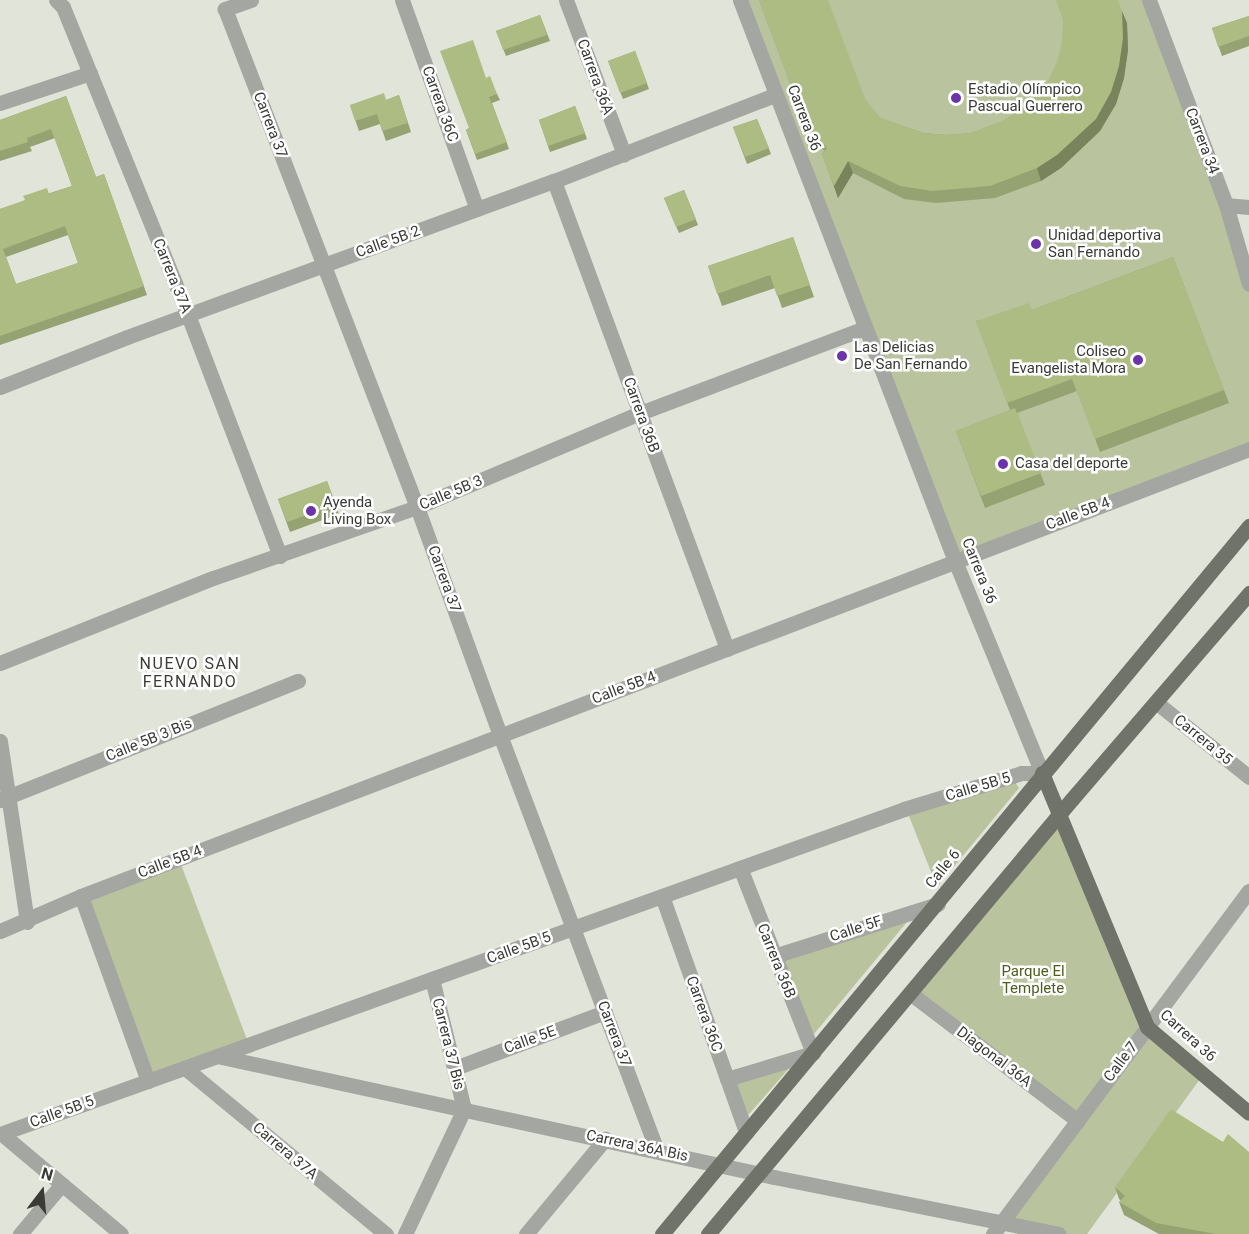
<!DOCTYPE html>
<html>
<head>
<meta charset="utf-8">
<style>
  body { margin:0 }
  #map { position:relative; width:1249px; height:1234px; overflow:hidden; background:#e1e4d8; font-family:Roboto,sans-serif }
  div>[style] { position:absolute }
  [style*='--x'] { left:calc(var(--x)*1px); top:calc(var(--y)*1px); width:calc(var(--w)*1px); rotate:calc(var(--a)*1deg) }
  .green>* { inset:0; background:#b9c49f }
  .minor>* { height:15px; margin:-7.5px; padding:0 7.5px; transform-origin:7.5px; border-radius:7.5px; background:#a4a6a1 }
  .major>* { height:15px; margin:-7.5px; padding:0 7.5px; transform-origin:7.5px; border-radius:7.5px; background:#70736a }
  .wall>* { inset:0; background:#95a271 }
  .shaded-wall>* { inset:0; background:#79845c }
  .building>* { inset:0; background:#adbc83 }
  .dots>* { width:16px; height:16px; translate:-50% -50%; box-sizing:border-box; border:3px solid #fff; border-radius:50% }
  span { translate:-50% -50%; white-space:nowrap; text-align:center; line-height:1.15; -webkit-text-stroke:5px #fff; paint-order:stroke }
  .street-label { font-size:15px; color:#3a3b36 }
  .poi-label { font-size:15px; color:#3a3b36 }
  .left { translate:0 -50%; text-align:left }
  .right { translate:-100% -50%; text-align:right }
  .park-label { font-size:15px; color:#4f5d1e }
  .neighbourhood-label { font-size:16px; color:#3b3e34; letter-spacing:1.5px }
  .north { position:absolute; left:12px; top:1162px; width:60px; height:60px; -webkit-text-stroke:4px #fff; paint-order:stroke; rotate:16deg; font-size:16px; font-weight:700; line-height:24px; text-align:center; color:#3a3b36 }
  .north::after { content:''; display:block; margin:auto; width:21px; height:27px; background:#3a3b36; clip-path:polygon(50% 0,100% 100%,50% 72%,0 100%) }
</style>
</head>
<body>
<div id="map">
  <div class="green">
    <div style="clip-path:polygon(740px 0,1149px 0,1249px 284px,1249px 449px,955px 561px)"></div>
    <div style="clip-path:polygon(1014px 780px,1019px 788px,937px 887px,907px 811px)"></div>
    <div style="clip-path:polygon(1058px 815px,1147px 1027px,1203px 1075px,1087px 1234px,1058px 1234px,1001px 1224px,1077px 1121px,910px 993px)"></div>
    <div style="clip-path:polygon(179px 859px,249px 1045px,148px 1081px,81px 896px)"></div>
    <div style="clip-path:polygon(907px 922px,814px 1034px,777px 957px)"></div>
    <div style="clip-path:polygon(792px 1065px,743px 1121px,731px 1081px)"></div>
  </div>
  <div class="minor">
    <div style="--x:56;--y:0;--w:10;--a:45"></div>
    <div style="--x:63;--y:7;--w:332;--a:67.9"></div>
    <div style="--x:188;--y:315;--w:258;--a:69.1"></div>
    <div style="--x:251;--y:0;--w:28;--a:161"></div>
    <div style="--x:225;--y:9;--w:534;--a:68.92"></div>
    <div style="--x:417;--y:507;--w:243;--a:70"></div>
    <div style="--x:500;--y:735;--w:444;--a:69.3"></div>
    <div style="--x:402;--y:0;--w:222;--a:70.3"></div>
    <div style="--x:566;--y:0;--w:165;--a:69.4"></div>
    <div style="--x:1149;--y:0;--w:219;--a:69.4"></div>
    <div style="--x:1226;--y:205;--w:82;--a:73.8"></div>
    <div style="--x:0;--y:103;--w:95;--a:-18.4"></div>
    <div style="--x:554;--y:181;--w:499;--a:69.7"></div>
    <div style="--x:1226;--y:205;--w:23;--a:5"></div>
    <div style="--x:0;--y:387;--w:136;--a:-21.5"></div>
    <div style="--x:127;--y:337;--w:455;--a:-20.1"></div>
    <div style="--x:554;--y:181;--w:237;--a:-21.3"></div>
    <div style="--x:0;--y:663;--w:229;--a:-21.8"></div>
    <div style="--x:213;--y:578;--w:216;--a:-19.2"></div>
    <div style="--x:417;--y:507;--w:242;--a:-22.9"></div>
    <div style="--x:640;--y:413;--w:241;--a:-20.7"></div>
    <div style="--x:1157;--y:703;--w:118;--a:38.8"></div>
    <div style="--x:0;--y:741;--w:183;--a:81.5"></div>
    <div style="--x:0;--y:800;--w:321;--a:-21.8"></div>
    <div style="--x:81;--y:896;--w:197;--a:70.1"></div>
    <div style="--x:662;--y:896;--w:251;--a:70.4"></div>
    <div style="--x:0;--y:931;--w:88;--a:-23.4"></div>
    <div style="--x:81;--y:896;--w:1251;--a:-20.94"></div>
    <div style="--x:774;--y:956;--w:172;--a:-17.6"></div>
    <div style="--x:910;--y:993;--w:211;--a:37.3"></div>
    <div style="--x:217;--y:1056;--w:570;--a:12.26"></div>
    <div style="--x:774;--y:1177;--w:290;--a:11.3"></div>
    <div style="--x:185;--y:1068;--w:261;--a:39.6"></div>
    <div style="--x:455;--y:1068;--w:160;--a:-20.5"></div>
    <div style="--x:727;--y:1079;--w:90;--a:-16.8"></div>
    <div style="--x:813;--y:1053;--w:199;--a:-111.5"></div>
    <div style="--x:0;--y:1134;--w:961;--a:-19.77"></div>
    <div style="--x:904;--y:809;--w:123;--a:-17"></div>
    <div style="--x:1022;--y:773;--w:20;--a:0"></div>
    <div style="--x:1042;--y:773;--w:229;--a:-112.3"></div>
    <div style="--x:955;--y:561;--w:601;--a:-110.97"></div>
    <div style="--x:2;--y:1134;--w:155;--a:40"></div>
    <div style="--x:20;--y:1234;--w:65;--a:-50"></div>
    <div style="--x:405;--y:1234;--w:138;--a:-64.7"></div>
    <div style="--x:464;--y:1109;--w:134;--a:-103.8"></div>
    <div style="--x:526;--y:1234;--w:124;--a:-50.3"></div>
    <div style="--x:993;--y:1234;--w:428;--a:-53.3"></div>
  </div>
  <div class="major">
    <div style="--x:1042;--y:773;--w:275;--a:67.5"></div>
    <div style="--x:1147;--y:1027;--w:133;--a:40.1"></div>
    <div style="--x:662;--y:1234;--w:920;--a:-50.34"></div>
    <div style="--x:708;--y:1234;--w:567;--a:-50.08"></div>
    <div style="--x:1072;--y:799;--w:272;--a:-49.3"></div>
  </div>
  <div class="wall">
    <div style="clip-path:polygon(759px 0,866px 101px,880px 118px,924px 133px,946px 135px,971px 133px,1003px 121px,1028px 104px,1127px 23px,1128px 50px,1124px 78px,1116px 104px,1100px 131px,1061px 168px,1041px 181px,995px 198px,936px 203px,904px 199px,853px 173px,838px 198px,822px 154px,824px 151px,812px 136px,801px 113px)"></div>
    <div style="clip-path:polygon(540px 15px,550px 41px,506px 56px,496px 31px)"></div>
    <div style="clip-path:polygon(1249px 16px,1249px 46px,1222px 56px,1212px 28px)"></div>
    <div style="clip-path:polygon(635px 51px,649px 89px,623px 99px,608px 61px)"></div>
    <div style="clip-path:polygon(486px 78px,497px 94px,500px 100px,492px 103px,509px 149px,477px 160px,466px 130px,469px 128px)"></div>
    <div style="clip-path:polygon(399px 95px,411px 132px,386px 141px,380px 124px,359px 131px,350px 105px,386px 100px)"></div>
    <div style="clip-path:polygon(evenodd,66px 96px,96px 177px,104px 174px,147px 295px,0 345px,0 209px,72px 186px,55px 138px,30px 147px,32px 151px,0 161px,0 120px,66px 96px,68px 235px,78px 263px,16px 284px,6px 257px,68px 235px)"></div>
    <div style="clip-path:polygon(575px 106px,587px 139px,550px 152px,539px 120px)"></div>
    <div style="clip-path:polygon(757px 119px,771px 154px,747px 164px,733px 127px)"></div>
    <div style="clip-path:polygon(684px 190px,698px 225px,679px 233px,664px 198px)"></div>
    <div style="clip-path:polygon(793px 237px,814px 297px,782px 308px,775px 288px,722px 306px,708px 266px)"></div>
    <div style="clip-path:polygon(1173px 257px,1229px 403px,1100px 452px,1077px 391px,1017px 413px,1045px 485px,985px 508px,956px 431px,1010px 410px,976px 321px,1032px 310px)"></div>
    <div style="clip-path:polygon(327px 481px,339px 514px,290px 532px,278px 499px)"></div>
    <div style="clip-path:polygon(1115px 1187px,1249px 1234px,1159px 1234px,1124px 1215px,1119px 1202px,1121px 1201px,1119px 1199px)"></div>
  </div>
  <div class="shaded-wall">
    <div style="clip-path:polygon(1122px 11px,1127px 23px,1128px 50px,1124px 78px,1116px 104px,1100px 131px,1061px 168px,1041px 181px,1037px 168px)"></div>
    <div style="clip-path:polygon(848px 161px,853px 173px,838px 198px,834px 186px)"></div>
  </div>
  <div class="building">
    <div style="clip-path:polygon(759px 0,828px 0,866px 101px,880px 118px,924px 133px,946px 135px,971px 133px,1003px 121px,1028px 104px,1045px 87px,1057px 62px,1062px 42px,1063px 20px,1056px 0,1118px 0,1122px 11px,1123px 38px,1119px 66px,1111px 92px,1096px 119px,1057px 155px,1037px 168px,990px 186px,932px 191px,900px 186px,848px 161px,834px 186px,822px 154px,827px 148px,808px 124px,796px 100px)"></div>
    <div style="clip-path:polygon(540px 15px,547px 35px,503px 50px,496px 31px)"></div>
    <div style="clip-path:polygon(1249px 16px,1249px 36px,1218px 47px,1212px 28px)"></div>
    <div style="clip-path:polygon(473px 40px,486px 78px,490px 76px,497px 94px,489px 97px,507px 142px,475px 154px,466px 130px,469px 128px,440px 51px)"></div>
    <div style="clip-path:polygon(635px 51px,647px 83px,620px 93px,608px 61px)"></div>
    <div style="clip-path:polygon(384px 93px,386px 100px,399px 95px,408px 123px,382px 131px,377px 114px,355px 121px,350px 105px)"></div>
    <div style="clip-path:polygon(evenodd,66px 96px,96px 177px,104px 174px,144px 286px,0 336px,0 209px,25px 200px,23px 196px,47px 188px,49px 194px,72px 186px,51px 129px,27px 138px,28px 142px,0 151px,0 120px,66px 96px,65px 226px,78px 263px,16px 284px,3px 249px,65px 226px)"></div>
    <div style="clip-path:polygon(575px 106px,585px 133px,548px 146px,539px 120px)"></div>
    <div style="clip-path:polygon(757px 119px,769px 148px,745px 157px,733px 127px)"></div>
    <div style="clip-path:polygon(684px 190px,696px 219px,676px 227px,664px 198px)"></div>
    <div style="clip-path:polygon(793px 237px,810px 285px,777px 296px,770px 275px,717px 294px,708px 266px)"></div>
    <div style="clip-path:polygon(1173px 257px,1224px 390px,1095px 439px,1072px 379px,1007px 403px,976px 321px,1029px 303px,1032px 310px)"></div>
    <div style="clip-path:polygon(1015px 408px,1041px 473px,981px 496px,956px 431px)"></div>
    <div style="clip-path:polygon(327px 481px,336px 505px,287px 522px,278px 499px)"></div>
    <div style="clip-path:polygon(1171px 1109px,1223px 1142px,1228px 1134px,1249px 1152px,1249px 1234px,1216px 1234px,1156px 1223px,1119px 1202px,1125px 1196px,1115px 1187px)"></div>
  </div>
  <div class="dots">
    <div style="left:956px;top:98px;background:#6b34ab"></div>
    <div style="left:1036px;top:244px;background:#6b34ab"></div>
    <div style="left:842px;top:356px;background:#6b34ab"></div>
    <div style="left:1138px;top:360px;background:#6b34ab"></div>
    <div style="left:1003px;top:464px;background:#6b34ab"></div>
    <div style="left:311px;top:511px;background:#6b34ab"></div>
  </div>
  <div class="street-label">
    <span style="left:595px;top:77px;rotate:70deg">Carrera 36A</span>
    <span style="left:440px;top:104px;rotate:70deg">Carrera 36C</span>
    <span style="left:804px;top:118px;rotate:69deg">Carrera 36</span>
    <span style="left:270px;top:125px;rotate:69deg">Carrera 37</span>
    <span style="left:1202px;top:141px;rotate:69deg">Carrera 34</span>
    <span style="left:388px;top:242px;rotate:-20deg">Calle 5B 2</span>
    <span style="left:172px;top:276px;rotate:68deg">Carrera 37A</span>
    <span style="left:641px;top:415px;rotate:70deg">Carrera 36B</span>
    <span style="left:451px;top:493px;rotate:-23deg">Calle 5B 3</span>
    <span style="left:1078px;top:514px;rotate:-21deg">Calle 5B 4</span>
    <span style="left:979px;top:571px;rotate:68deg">Carrera 36</span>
    <span style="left:444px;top:579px;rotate:70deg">Carrera 37</span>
    <span style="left:624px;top:688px;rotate:-21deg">Calle 5B 4</span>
    <span style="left:149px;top:740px;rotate:-22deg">Calle 5B 3 Bis</span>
    <span style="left:1203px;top:740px;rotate:39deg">Carrera 35</span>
    <span style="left:978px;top:787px;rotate:-17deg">Calle 5B 5</span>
    <span style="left:170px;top:862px;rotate:-21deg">Calle 5B 4</span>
    <span style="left:943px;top:869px;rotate:-51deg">Calle 6</span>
    <span style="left:856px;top:929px;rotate:-18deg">Calle 5F</span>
    <span style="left:519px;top:948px;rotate:-20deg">Calle 5B 5</span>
    <span style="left:776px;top:961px;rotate:68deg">Carrera 36B</span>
    <span style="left:704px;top:1014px;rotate:70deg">Carrera 36C</span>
    <span style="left:614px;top:1034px;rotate:69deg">Carrera 37</span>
    <span style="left:1188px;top:1036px;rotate:42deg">Carrera 36</span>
    <span style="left:530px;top:1040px;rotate:-20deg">Calle 5E</span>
    <span style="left:448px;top:1044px;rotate:76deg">Carrera 37 Bis</span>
    <span style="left:994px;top:1057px;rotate:37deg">Diagonal 36A</span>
    <span style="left:1121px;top:1062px;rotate:-53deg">Calle 7</span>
    <span style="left:62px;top:1112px;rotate:-20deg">Calle 5B 5</span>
    <span style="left:637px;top:1146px;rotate:12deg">Carrera 36A Bis</span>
    <span style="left:285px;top:1151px;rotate:40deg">Carrera 37A</span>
  </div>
  <div class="poi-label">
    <span class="left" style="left:968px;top:98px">Estadio Olímpico<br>Pascual Guerrero</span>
    <span class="left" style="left:1048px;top:244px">Unidad deportiva<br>San Fernando</span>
    <span class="left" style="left:854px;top:356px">Las Delicias<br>De San Fernando</span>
    <span class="right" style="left:1126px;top:360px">Coliseo<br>Evangelista Mora</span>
    <span class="left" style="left:1015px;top:464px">Casa del deporte</span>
    <span class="left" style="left:323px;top:511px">Ayenda<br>Living Box</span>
  </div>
  <div class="park-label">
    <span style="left:1033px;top:980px">Parque El<br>Templete</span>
  </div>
  <div class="neighbourhood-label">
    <span style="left:190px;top:673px">NUEVO SAN<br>FERNANDO</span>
  </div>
  <div class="north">N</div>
</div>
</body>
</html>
